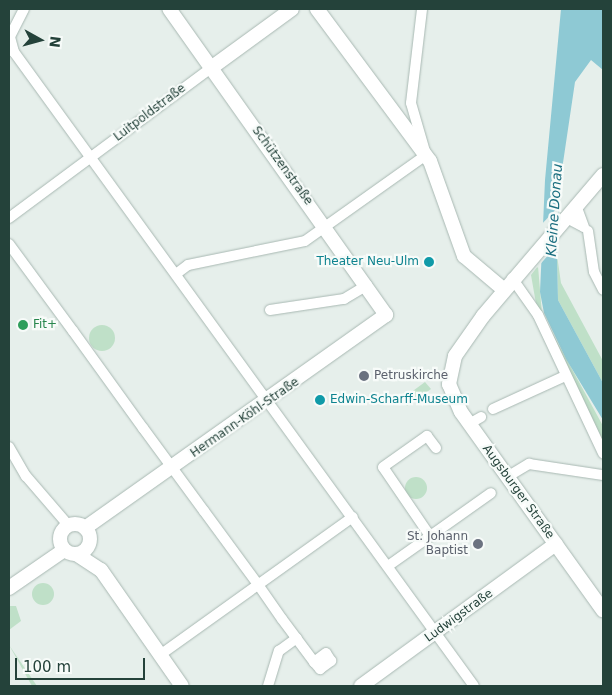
<!DOCTYPE html>
<html>
<head>
<meta charset="utf-8">
<style>
  body { margin:0 }
  #map { position:relative; width:612px; height:695px; overflow:hidden; background:#e6efeb; font-family:"DejaVu Sans",sans-serif }
  div>[style] { position:absolute }
  [style*='--x'] { left:calc(var(--x)*1px); top:calc(var(--y)*1px); width:calc(var(--w)*1px); rotate:calc(var(--a)*1deg) }
  .green>* { inset:0; background:#bfe0c8 }
  .round { border-radius:50% }
  .water>* { inset:0; background:#8ec9d4 }
  .pier>* { inset:0; background:#e6efeb }
  .roads { filter:drop-shadow(0 0 1px #a8b8b2) drop-shadow(0 0 1px #a8b8b2) }
  .street>* { height:10px; margin:-5px; padding:0 5px; transform-origin:5px; border-radius:5px; background:#fff }
  .secondary>* { height:14px; margin:-7px; padding:0 7px; transform-origin:7px; border-radius:7px; background:#fff }
  .secondary>.ring { margin:-7px; padding:0; box-sizing:content-box; background:none; border:14px solid #fff; border-radius:50% }
  .dots>* { width:14px; height:14px; translate:-50% -50%; box-sizing:border-box; border:2px solid #f7fbf9; border-radius:50% }
  span { translate:-50% -50%; white-space:nowrap; text-align:center; line-height:1.15; -webkit-text-stroke:4.5px #f7fbf9; paint-order:stroke }
  .street-label { font-size:12px; color:#24423a }
  .culture-label { font-size:12px; color:#0d838f }
  .right { translate:-100% -50%; text-align:right }
  .left { translate:0 -50%; text-align:left }
  .leisure-label { font-size:12px; color:#27864d }
  .worship-label { font-size:12px; color:#5b616d }
  .water-label { font-size:14px; color:#1c6f80; font-style:italic }
  .frame { position:absolute; inset:0; border:10px solid #24423a; pointer-events:none }
  .north { position:absolute; left:15px; top:15px; width:50px; height:50px; -webkit-text-stroke:4px #f7fbf9; paint-order:stroke; rotate:97deg; font-size:14px; font-weight:700; line-height:20px; text-align:center; color:#24423a }
  .north::after { content:''; display:block; margin:auto; width:18px; height:22px; background:#24423a; clip-path:polygon(50% 0,100% 100%,50% 72%,0 100%) }
  .scale { position:absolute; left:15px; top:658px; width:130px; height:22px; box-sizing:border-box; border:2px solid #24423a; border-top:0; padding-left:6px; font-size:15px; line-height:18px; white-space:nowrap; color:#24423a; -webkit-text-stroke:4px #f7fbf9; paint-order:stroke }
</style>
</head>
<body>
<div id="map">
  <div class="green">
    <div style="clip-path:polygon(557px 255px,561px 283px,603px 361px,603px 383px,558px 300px)"></div>
    <div style="clip-path:polygon(538px 266px,542px 314px,603px 426px,603px 449px,538px 315px,531px 275px)"></div>
    <div class="round" style="left:89px;top:325px;width:26px;height:26px"></div>
    <div style="clip-path:polygon(425px 382px,431px 389px,407px 406px,402px 399px)"></div>
    <div class="round" style="left:405px;top:477px;width:22px;height:22px"></div>
    <div class="round" style="left:32px;top:583px;width:22px;height:22px"></div>
    <div style="clip-path:polygon(9px 606px,16px 606px,21px 621px,9px 630px)"></div>
    <div style="clip-path:polygon(9px 645px,37px 686px,32px 686px)"></div>
  </div>
  <div class="water">
    <div style="clip-path:polygon(561px 9px,603px 9px,603px 70px,591px 60px,575px 82px,560px 183px,557px 255px,558px 300px,603px 383px,603px 420px,566px 359px,544px 313px,540px 292px,545px 180px)"></div>
  </div>
  <div class="pier">
    <div style="clip-path:polygon(559px 206px,557px 245px,537px 268px,539px 227px)"></div>
  </div>
  <div class="roads">
    <div class="street">
      <div style="--x:24;--y:9;--w:31;--a:117"></div>
      <div style="--x:10;--y:37;--w:16;--a:75"></div>
      <div style="--x:14;--y:52;--w:783;--a:54.04"></div>
      <div style="--x:565;--y:217;--w:21;--a:28"></div>
      <div style="--x:584;--y:227;--w:23;--a:-110"></div>
      <div style="--x:9;--y:218;--w:252;--a:-36.6"></div>
      <div style="--x:588;--y:231;--w:41;--a:81.7"></div>
      <div style="--x:594;--y:272;--w:20;--a:63"></div>
      <div style="--x:9;--y:244;--w:108;--a:53.7"></div>
      <div style="--x:73;--y:331;--w:120;--a:54.2"></div>
      <div style="--x:143;--y:428;--w:103;--a:53.7"></div>
      <div style="--x:204;--y:511;--w:93;--a:53.7"></div>
      <div style="--x:259;--y:586;--w:40;--a:55.1"></div>
      <div style="--x:282;--y:619;--w:54;--a:53.3"></div>
      <div style="--x:314;--y:662;--w:1;--a:45"></div>
      <div style="--x:315;--y:663;--w:8;--a:50"></div>
      <div style="--x:320;--y:669;--w:14;--a:-36"></div>
      <div style="--x:331;--y:661;--w:9;--a:-122"></div>
      <div style="--x:326;--y:653;--w:15;--a:143"></div>
      <div style="--x:176;--y:274;--w:15;--a:-37"></div>
      <div style="--x:188;--y:265;--w:119;--a:-11.6"></div>
      <div style="--x:305;--y:241;--w:148;--a:-35.4"></div>
      <div style="--x:426;--y:155;--w:54;--a:-106.1"></div>
      <div style="--x:411;--y:103;--w:95;--a:-83.3"></div>
      <div style="--x:512;--y:278;--w:45;--a:54.9"></div>
      <div style="--x:538;--y:315;--w:153;--a:64.8"></div>
      <div style="--x:270;--y:310;--w:75;--a:-8.5"></div>
      <div style="--x:344;--y:299;--w:27;--a:-31"></div>
      <div style="--x:493;--y:409;--w:79;--a:-24.6"></div>
      <div style="--x:469;--y:424;--w:14;--a:-30"></div>
      <div style="--x:9;--y:447;--w:34;--a:60"></div>
      <div style="--x:26;--y:476;--w:66;--a:49.3"></div>
      <div style="--x:507;--y:477;--w:26;--a:-31"></div>
      <div style="--x:529;--y:464;--w:75;--a:8.5"></div>
      <div style="--x:430;--y:536;--w:83;--a:-124.3"></div>
      <div style="--x:383;--y:467;--w:54;--a:-35.2"></div>
      <div style="--x:427;--y:436;--w:15;--a:53"></div>
      <div style="--x:388;--y:566;--w:126;--a:-35.3"></div>
      <div style="--x:160;--y:655;--w:237;--a:-35.6"></div>
      <div style="--x:268;--y:686;--w:37;--a:-73"></div>
      <div style="--x:279;--y:651;--w:22;--a:-36"></div>
    </div>
    <div class="secondary">
      <div style="--x:317;--y:9;--w:189;--a:53.4"></div>
      <div style="--x:430;--y:161;--w:101;--a:70.3"></div>
      <div style="--x:464;--y:256;--w:51;--a:40.2"></div>
      <div style="--x:211;--y:68;--w:100;--a:-36.1"></div>
      <div style="--x:603;--y:175;--w:185;--a:130.4"></div>
      <div style="--x:483;--y:316;--w:49;--a:125"></div>
      <div style="--x:455;--y:356;--w:29;--a:102"></div>
      <div style="--x:449;--y:384;--w:30;--a:67"></div>
      <div style="--x:461;--y:412;--w:244;--a:54.4"></div>
      <div class="ring" style="left:60px;top:524px;width:16px;height:16px"></div>
      <div style="--x:85;--y:528;--w:369;--a:-35.3"></div>
      <div style="--x:386;--y:315;--w:375;--a:-125.3"></div>
      <div style="--x:76;--y:554;--w:30;--a:33"></div>
      <div style="--x:101;--y:570;--w:141;--a:55.1"></div>
      <div style="--x:9;--y:588;--w:67;--a:-34.6"></div>
      <div style="--x:361;--y:686;--w:241;--a:-36.1"></div>
    </div>
  </div>
  <div class="dots">
    <div style="left:429px;top:262px;background:#0f9aa8"></div>
    <div style="left:23px;top:325px;background:#2e9e5b"></div>
    <div style="left:364px;top:376px;background:#6b7280"></div>
    <div style="left:320px;top:400px;background:#0f9aa8"></div>
    <div style="left:478px;top:544px;background:#6b7280"></div>
  </div>
  <div class="street-label">
    <span style="left:150px;top:113px;rotate:-37deg">Luitpoldstraße</span>
    <span style="left:282px;top:166px;rotate:54deg">Schützenstraße</span>
    <span style="left:245px;top:418px;rotate:-35deg">Hermann-Köhl-Straße</span>
    <span style="left:518px;top:492px;rotate:54deg">Augsburger Straße</span>
    <span style="left:459px;top:616px;rotate:-36deg">Ludwigstraße</span>
  </div>
  <div class="culture-label">
    <span class="right" style="left:419px;top:262px">Theater Neu-Ulm</span>
    <span class="left" style="left:330px;top:400px">Edwin-Scharff-Museum</span>
  </div>
  <div class="leisure-label">
    <span class="left" style="left:33px;top:325px">Fit+</span>
  </div>
  <div class="worship-label">
    <span class="left" style="left:374px;top:376px">Petruskirche</span>
    <span class="right" style="left:468px;top:544px">St. Johann<br>Baptist</span>
  </div>
  <div class="water-label">
    <span style="left:554px;top:210px;rotate:-86deg">Kleine Donau</span>
  </div>
  <div class="frame"></div>
  <div class="north">N</div>
  <div class="scale">100 m</div>
</div>
</body>
</html>
